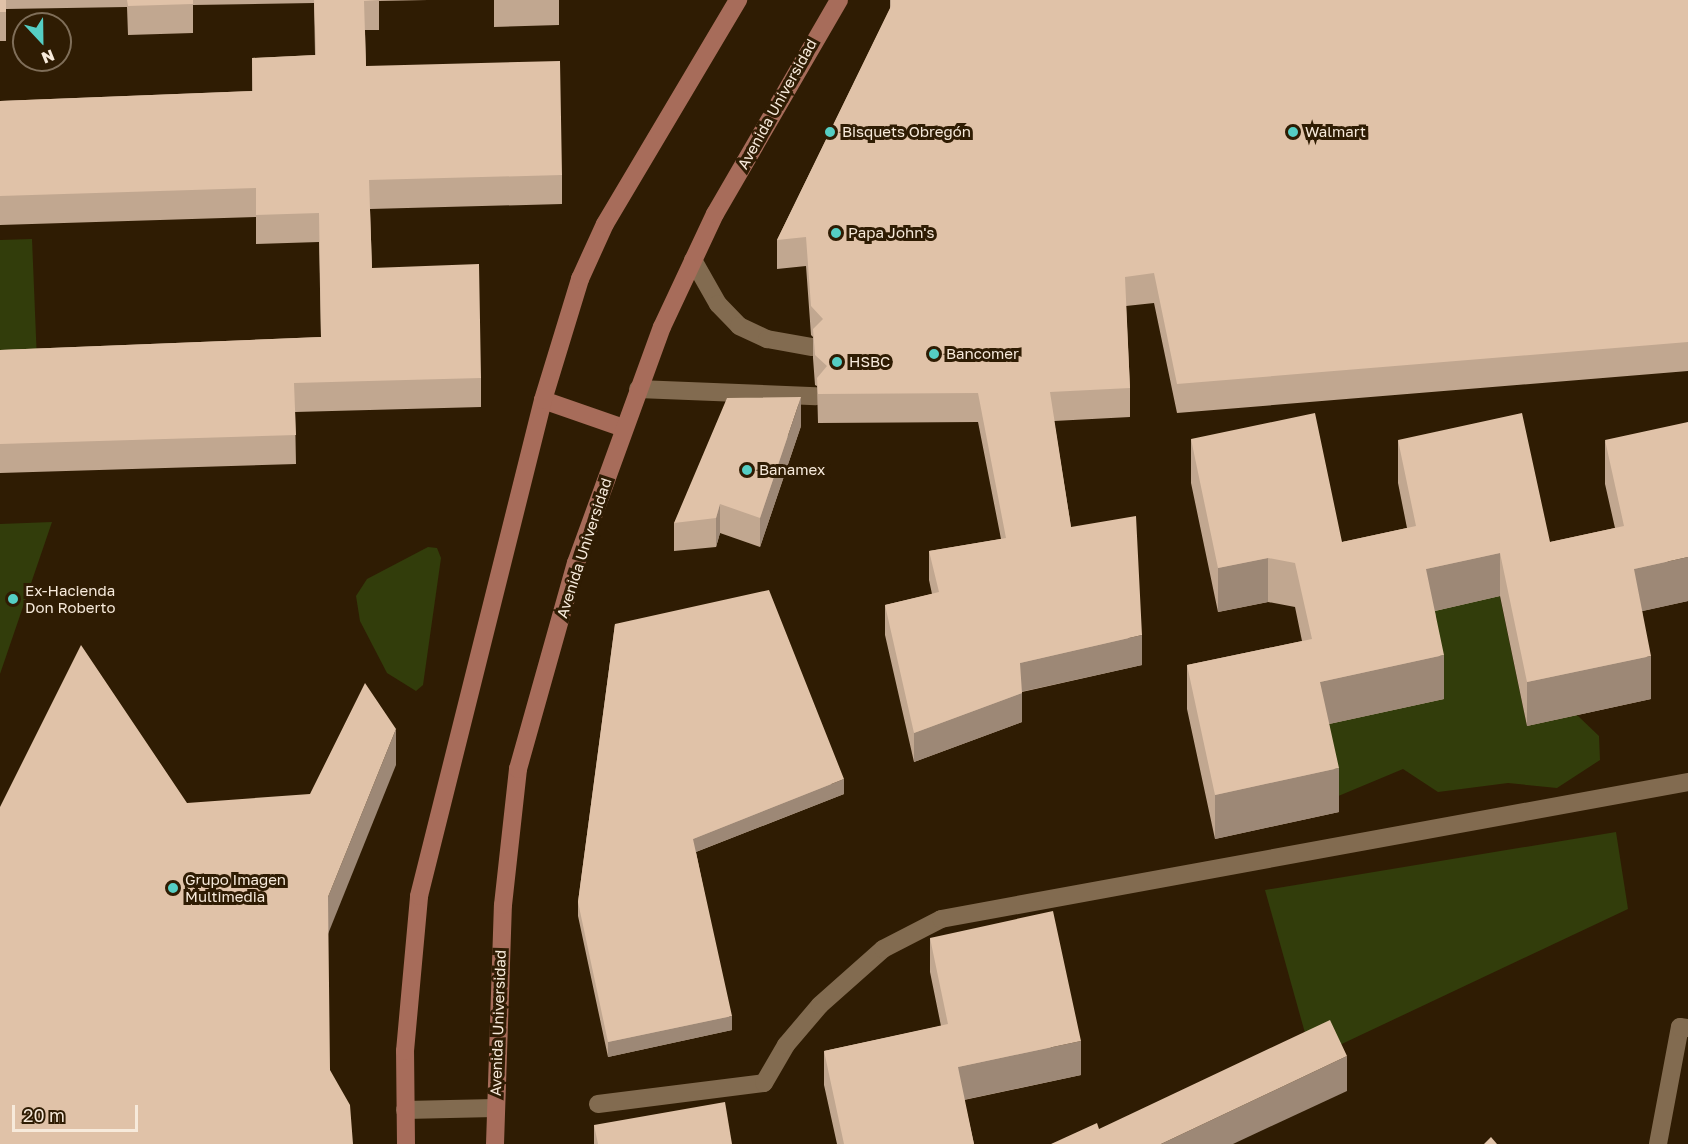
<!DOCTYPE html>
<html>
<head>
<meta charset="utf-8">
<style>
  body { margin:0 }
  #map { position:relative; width:1688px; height:1144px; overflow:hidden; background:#2f1c03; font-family:"Golos Text",sans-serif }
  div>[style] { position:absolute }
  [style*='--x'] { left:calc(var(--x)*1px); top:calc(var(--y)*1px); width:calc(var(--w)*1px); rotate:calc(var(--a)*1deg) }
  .green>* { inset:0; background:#323d0b }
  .service>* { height:18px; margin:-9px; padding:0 9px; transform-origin:9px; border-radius:9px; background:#826b50 }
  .secondary>* { height:18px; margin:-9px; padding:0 9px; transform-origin:9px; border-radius:9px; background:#a76c5a }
  .wall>* { inset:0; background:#c1a790 }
  .shaded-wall>* { inset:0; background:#9d8876 }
  .building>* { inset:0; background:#e0c2a8 }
  .dots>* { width:16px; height:16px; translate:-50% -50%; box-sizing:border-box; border:3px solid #2f1c03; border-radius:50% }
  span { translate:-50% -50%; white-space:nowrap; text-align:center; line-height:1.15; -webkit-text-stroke:6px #2f1c03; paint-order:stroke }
  .street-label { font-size:15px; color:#f7eadb }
  .poi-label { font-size:15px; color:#f7eadb }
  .left { translate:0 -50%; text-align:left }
  .north { position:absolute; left:12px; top:12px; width:60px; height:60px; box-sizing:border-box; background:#2f1c03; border:2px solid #7f6e59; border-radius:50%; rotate:158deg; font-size:16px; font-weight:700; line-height:24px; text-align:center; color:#f7eadb }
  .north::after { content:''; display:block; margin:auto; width:21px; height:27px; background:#55cec4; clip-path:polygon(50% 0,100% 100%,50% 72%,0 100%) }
  .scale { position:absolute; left:12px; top:1105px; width:126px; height:27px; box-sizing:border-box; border:3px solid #f7eadb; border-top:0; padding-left:8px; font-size:18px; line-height:21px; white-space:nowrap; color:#f7eadb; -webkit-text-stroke:4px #2f1c03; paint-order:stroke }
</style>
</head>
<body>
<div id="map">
  <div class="green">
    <div style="clip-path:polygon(32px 239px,37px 361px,0 363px,0 240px)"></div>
    <div style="clip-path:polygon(52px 522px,0 674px,0 524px)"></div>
    <div style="clip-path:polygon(428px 547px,437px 548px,441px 558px,423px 685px,416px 691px,387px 673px,360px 621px,356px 596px,367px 579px)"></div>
    <div style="clip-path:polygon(1492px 559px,1527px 726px,1577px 715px,1599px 736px,1600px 760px,1557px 788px,1508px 783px,1438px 792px,1403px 769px,1336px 797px,1302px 729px,1407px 617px)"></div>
    <div style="clip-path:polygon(1616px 832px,1628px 909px,1312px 1058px,1265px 890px)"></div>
  </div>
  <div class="service">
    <div style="--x:693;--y:260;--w:51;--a:60.4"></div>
    <div style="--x:718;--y:304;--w:30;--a:46"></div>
    <div style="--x:739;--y:326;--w:31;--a:25"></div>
    <div style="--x:767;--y:339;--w:46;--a:10.1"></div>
    <div style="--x:638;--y:389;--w:178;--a:2.3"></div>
    <div style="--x:598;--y:1104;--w:167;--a:-7.2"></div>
    <div style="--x:764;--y:1083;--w:44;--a:-59.9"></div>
    <div style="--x:786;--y:1045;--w:52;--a:-49.6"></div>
    <div style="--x:820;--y:1005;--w:84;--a:-41.6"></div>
    <div style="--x:883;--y:949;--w:65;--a:-27.3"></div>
    <div style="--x:941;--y:919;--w:759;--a:-10.39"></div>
    <div style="--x:405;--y:1110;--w:90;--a:-1.3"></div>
    <div style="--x:1658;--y:1144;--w:119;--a:-79.4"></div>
    <div style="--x:1680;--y:1027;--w:8;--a:7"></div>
  </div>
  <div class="secondary">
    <div style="--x:543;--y:400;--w:86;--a:19.1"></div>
    <div style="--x:406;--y:1144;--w:93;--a:-90.6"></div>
    <div style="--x:405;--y:1051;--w:156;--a:-84.8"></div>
    <div style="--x:419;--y:896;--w:511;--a:-75.96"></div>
    <div style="--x:543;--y:400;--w:127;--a:-73"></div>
    <div style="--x:580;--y:279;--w:60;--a:-65.6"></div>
    <div style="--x:605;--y:224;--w:261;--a:-59.3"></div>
    <div style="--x:495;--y:1144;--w:239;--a:-88.1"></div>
    <div style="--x:503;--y:905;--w:137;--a:-83.7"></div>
    <div style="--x:518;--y:769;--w:214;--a:-74.3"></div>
    <div style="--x:576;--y:563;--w:251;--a:-70"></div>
    <div style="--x:662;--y:327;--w:125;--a:-64.9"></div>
    <div style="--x:715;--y:214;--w:247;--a:-59.9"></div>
  </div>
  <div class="wall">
    <div style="clip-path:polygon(0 0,428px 0,379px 1px,379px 30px,365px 30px,366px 66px,562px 175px,562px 204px,370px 209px,372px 268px,481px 378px,481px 407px,295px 412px,296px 464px,0 473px,0 350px,321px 337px,319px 242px,256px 244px,256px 217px,0 225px,0 101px,252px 91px,252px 58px,315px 55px,314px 3px,193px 5px,193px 33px,128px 35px,127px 7px,6px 9px,6px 41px,0 41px)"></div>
    <div style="clip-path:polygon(494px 0,559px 0,559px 25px,494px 27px)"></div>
    <div style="clip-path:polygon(890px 0,1688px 0,1688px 371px,1177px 413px,1154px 303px,1126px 306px,1130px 388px,1130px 417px,1054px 421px,1071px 527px,1142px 665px,1022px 692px,1022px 722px,914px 762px,885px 635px,885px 605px,932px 594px,929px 580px,929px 551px,1001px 539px,978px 422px,818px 423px,817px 386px,815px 385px,813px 358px,813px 337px,811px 335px,806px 266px,777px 269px,777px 240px,890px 9px)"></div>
    <div style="clip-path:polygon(801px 426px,760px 547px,720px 533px,716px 547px,674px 551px,674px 523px)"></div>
    <div style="clip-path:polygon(1191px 439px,1342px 542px,1407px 528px,1398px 483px,1398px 440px,1550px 542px,1615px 528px,1605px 484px,1605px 440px,1688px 601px,1642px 611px,1651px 699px,1527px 726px,1500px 596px,1435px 611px,1444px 699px,1329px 724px,1339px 812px,1215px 839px,1187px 709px,1187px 665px,1302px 641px,1295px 607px,1268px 602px,1218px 612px,1191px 483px)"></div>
    <div style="clip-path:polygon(615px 624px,844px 794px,696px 852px,732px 1030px,608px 1057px,578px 916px,578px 902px)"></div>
    <div style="clip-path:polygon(930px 938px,1081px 1075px,964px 1100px,974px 1144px,837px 1144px,824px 1085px,824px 1051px,941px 1026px,930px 972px)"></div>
    <div style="clip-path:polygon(594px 1125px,732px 1144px,594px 1144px)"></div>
  </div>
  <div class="shaded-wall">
    <div style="clip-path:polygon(801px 397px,801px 426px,760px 547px,760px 518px)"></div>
    <div style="clip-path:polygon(720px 504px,720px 533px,716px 547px,716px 518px)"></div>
    <div style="clip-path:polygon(1500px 553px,1500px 596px,1426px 613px,1426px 569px)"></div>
    <div style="clip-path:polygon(1688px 557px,1688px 601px,1634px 613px,1634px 569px)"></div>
    <div style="clip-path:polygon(1268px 558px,1268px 602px,1218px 612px,1218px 568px)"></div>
    <div style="clip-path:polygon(1142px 635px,1142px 665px,1020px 692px,1020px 663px)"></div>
    <div style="clip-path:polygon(1444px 655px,1444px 699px,1320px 726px,1320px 682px)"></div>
    <div style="clip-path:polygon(1651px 656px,1651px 699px,1527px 726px,1527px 682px)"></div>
    <div style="clip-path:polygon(1022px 693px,1022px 722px,914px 762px,914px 733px)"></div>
    <div style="clip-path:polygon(396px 729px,396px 765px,328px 934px,328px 897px)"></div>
    <div style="clip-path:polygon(1339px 768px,1339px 812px,1215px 839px,1215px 795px)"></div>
    <div style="clip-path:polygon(844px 779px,844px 794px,693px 853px,693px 839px)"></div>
    <div style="clip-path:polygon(732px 1016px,732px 1030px,608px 1057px,608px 1042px)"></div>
    <div style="clip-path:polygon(1081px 1041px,1081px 1075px,958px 1101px,958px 1067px)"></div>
    <div style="clip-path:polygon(1347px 1056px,1347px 1091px,1233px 1144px,1161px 1144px)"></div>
  </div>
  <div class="building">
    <div style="clip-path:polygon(0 0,6px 0,6px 12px,0 12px)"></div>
    <div style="clip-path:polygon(127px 0,193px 0,193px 4px,128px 6px)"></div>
    <div style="clip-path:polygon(314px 0,379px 0,364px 1px,366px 66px,560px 61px,562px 175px,369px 180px,372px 268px,479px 264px,481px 378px,294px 383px,296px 435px,0 444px,0 350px,321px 337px,319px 213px,256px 215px,256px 188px,0 196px,0 101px,253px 91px,252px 58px,316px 55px)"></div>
    <div style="clip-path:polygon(891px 0,1688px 0,1688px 342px,1177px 384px,1154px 273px,1125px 277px,1130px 388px,1050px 392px,1071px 527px,1136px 516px,1142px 635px,1020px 663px,1022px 693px,914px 733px,885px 605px,939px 592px,929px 551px,1006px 538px,978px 393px,818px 394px,817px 378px,827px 366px,815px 355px,813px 329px,823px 319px,811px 306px,806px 237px,777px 240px,891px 6px)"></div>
    <div style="clip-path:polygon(801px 397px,760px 518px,720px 504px,716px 518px,674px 523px,727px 398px)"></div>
    <div style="clip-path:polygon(1315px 413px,1342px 542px,1416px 526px,1398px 440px,1522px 413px,1550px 542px,1624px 526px,1605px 440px,1688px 422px,1688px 557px,1634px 569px,1651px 656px,1527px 682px,1500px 553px,1426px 569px,1444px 655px,1320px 682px,1339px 768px,1215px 795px,1187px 665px,1312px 639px,1295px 563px,1268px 558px,1218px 568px,1191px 439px)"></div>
    <div style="clip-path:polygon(769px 590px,844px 779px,693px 839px,732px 1016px,608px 1042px,578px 902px,615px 624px)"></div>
    <div style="clip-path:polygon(81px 645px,187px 803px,310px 794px,365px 683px,396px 729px,328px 897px,330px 1070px,350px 1105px,353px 1144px,0 1144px,0 807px)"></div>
    <div style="clip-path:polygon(1053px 911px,1081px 1041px,958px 1067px,974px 1144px,844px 1144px,824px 1051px,948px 1024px,930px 938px)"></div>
    <div style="clip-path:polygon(1330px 1020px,1347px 1056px,1161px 1144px,1051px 1144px,1097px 1123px,1099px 1129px)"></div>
    <div style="clip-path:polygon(725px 1102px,732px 1144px,598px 1144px,594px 1125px)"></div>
    <div style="clip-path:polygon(1491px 1137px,1497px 1144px,1484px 1144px)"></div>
  </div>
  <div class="dots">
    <div style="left:830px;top:132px;background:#55cec4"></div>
    <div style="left:1293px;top:132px;background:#55cec4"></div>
    <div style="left:836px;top:233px;background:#55cec4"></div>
    <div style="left:934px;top:354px;background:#55cec4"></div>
    <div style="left:837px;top:362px;background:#55cec4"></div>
    <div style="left:747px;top:470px;background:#55cec4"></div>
    <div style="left:13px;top:599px;background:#55cec4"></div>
    <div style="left:173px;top:888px;background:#55cec4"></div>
  </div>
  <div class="street-label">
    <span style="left:777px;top:104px;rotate:-61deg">Avenida Universidad</span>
    <span style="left:584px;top:548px;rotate:-72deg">Avenida Universidad</span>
    <span style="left:498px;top:1023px;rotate:-88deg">Avenida Universidad</span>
  </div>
  <div class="poi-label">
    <span class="left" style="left:842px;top:132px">Bisquets Obregón</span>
    <span class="left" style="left:1305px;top:132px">Walmart</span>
    <span class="left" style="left:848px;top:233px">Papa John's</span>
    <span class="left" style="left:946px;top:354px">Bancomer</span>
    <span class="left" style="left:849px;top:362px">HSBC</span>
    <span class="left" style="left:759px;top:470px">Banamex</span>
    <span class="left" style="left:25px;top:599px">Ex-Hacienda<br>Don Roberto</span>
    <span class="left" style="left:185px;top:888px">Grupo Imagen<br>Multimedia</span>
  </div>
  <div class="north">N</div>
  <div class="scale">20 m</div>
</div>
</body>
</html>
